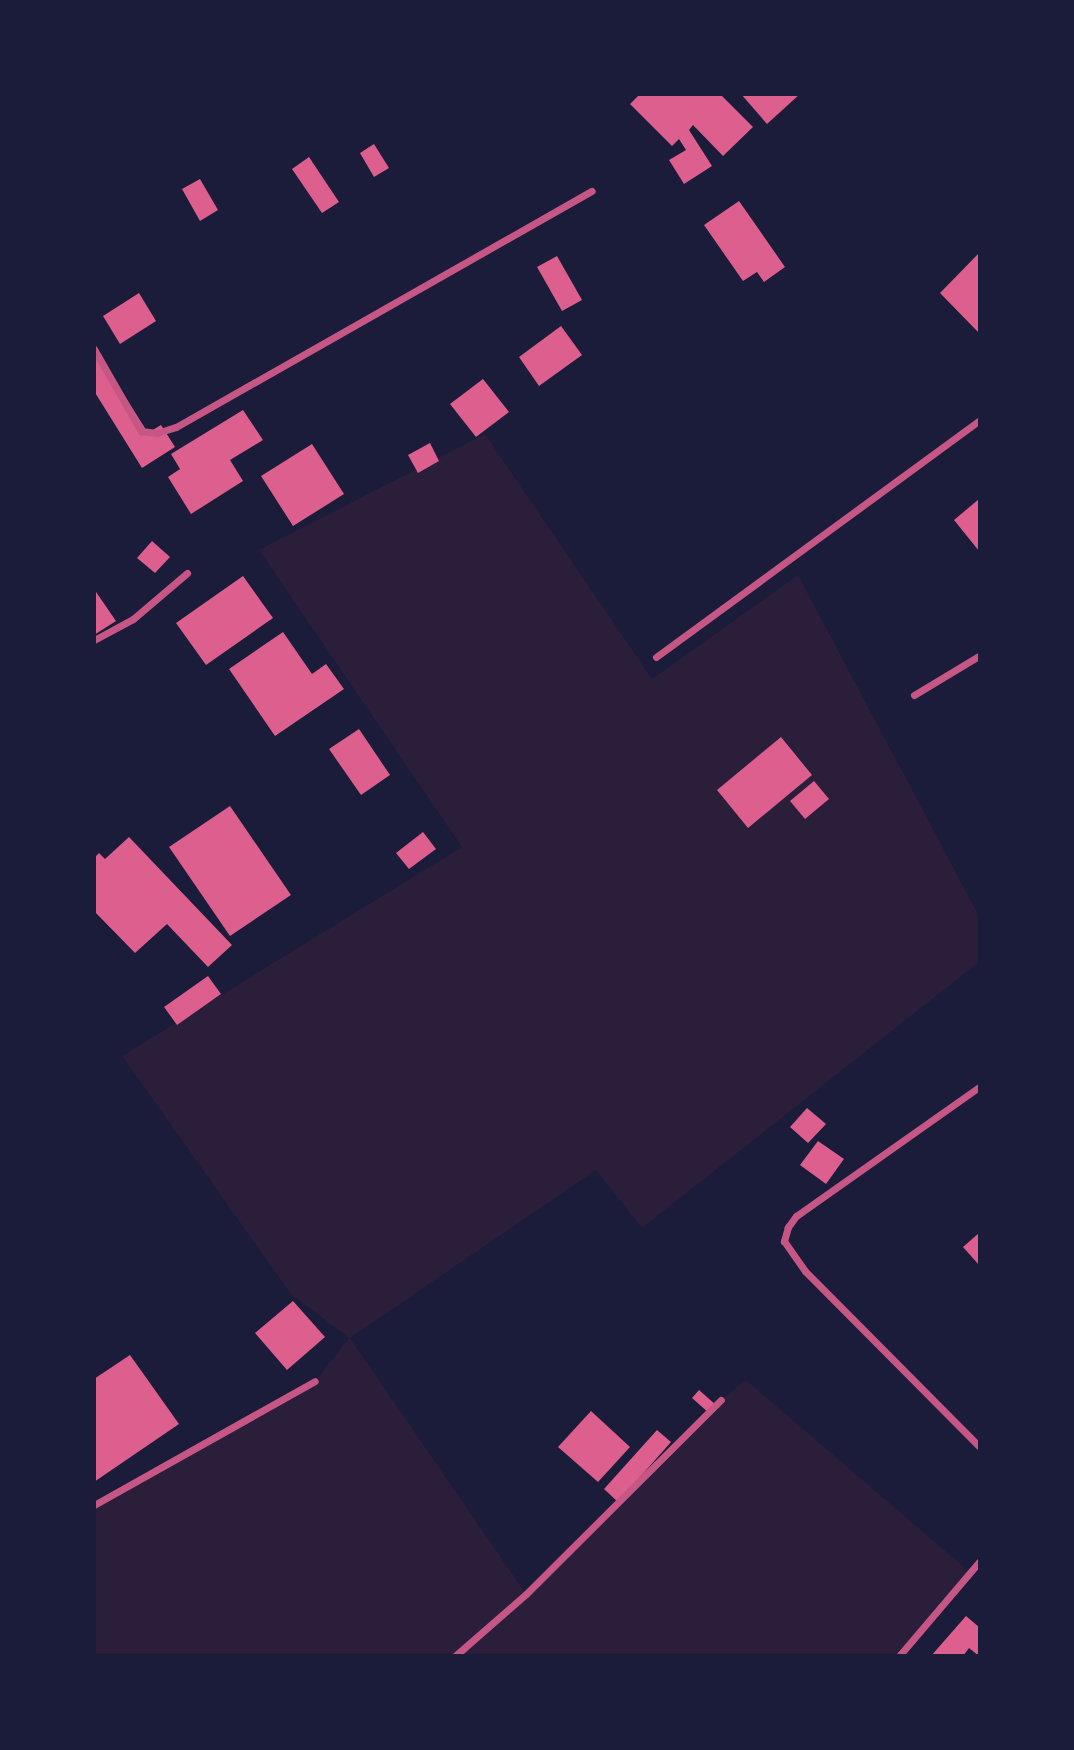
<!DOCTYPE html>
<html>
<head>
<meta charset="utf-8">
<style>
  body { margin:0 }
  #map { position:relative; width:1074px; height:1750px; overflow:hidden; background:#1b1b3a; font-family:"PT Sans Narrow",sans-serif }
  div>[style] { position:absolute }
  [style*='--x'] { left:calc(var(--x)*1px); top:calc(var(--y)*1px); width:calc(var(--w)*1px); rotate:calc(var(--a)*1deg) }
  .green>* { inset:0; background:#2a1e3b }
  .building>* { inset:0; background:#dd5f8e }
  .minor>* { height:7px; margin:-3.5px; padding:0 3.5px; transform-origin:3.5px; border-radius:3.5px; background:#c65784 }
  span { translate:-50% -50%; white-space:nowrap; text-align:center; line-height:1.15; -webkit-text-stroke:7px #1b1b3a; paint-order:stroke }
  .frame { position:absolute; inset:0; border:96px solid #1b1b3a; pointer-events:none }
</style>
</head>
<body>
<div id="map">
  <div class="green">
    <div style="clip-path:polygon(485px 434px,652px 679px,798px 575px,979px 916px,979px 962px,642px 1228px,596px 1170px,350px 1338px,526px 1594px,721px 1400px,746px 1380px,971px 1573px,898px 1655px,95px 1655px,94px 1506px,315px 1381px,349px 1338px,291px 1294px,122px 1056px,462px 847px,259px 550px)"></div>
  </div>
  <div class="building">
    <div style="clip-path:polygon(640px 94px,720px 94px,753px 127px,723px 156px,693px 125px,689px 130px,712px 166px,684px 184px,669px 160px,686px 150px,679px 139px,672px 146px,630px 104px)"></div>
    <div style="clip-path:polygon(741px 94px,800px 94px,767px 124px)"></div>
    <div style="clip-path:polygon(374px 144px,389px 168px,374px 177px,360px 153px)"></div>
    <div style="clip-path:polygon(309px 157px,339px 202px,322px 213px,292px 169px)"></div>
    <div style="clip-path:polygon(200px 179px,218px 210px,200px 221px,182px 189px)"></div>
    <div style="clip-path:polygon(739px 201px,785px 267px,764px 282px,757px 272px,743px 281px,704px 225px)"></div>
    <div style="clip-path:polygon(979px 253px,979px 333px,940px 293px)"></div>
    <div style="clip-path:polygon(557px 256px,582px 300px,562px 311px,537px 267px)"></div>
    <div style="clip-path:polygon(139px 293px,156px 321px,120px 344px,103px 316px)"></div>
    <div style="clip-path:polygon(561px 326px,582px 355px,539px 386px,519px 357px)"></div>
    <div style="clip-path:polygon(94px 347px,148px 433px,161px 425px,175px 447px,142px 468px,94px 391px)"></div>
    <div style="clip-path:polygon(483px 379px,509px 412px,476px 437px,450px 404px)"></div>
    <div style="clip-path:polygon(243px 410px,263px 440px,230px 460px,243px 481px,191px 514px,168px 477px,180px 469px,171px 454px)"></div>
    <div style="clip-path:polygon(430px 443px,439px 461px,418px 473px,408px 455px)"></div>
    <div style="clip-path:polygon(312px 444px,344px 494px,293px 526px,261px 476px)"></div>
    <div style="clip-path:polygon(979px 499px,979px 551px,954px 520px)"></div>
    <div style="clip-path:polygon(152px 541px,170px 557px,155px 573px,137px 558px)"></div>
    <div style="clip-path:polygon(243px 576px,273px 618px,206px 665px,176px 623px)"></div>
    <div style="clip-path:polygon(94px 589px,116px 621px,94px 635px)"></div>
    <div style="clip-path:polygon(283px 632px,312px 674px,326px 664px,344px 689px,275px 736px,229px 669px)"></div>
    <div style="clip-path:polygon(359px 729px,390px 775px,361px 795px,329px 749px)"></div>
    <div style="clip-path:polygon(781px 737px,812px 775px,748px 828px,717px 790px)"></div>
    <div style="clip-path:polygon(814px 781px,829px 799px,805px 819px,790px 801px)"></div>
    <div style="clip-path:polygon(230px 806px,291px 895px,230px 936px,169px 847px)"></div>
    <div style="clip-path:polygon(423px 832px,436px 849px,409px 869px,396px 853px)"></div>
    <div style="clip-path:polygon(129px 837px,232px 945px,208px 967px,167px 924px,135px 953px,94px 911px,94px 858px,99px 853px,105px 859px)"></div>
    <div style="clip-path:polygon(208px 976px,221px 994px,177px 1025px,164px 1007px)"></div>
    <div style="clip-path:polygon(807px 1108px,826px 1124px,808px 1143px,790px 1127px)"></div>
    <div style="clip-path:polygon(818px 1141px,844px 1159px,826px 1184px,800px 1165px)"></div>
    <div style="clip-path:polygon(979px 1233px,979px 1265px,963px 1247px)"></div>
    <div style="clip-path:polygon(293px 1301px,325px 1337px,287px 1370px,255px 1333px)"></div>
    <div style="clip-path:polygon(130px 1355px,179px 1424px,94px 1482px,94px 1379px)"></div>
    <div style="clip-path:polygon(699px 1390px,716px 1405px,709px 1413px,692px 1398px)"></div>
    <div style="clip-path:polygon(591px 1411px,630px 1447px,598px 1482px,558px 1447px)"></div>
    <div style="clip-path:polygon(657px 1430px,671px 1442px,618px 1502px,604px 1489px)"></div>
    <div style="clip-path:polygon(966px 1616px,979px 1627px,979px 1656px,969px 1648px,963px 1656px,931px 1656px)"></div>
  </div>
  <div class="minor">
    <div style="--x:94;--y:349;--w:95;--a:60.2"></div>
    <div style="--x:141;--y:431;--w:16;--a:7"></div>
    <div style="--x:157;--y:433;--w:20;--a:-18"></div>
    <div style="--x:176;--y:427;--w:478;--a:-29.6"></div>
    <div style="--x:94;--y:640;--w:44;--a:-28.3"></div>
    <div style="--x:133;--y:619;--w:71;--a:-40.4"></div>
    <div style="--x:656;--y:657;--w:400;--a:-36.2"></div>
    <div style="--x:914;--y:695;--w:76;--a:-31"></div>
    <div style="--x:979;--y:1087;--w:224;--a:144.8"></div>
    <div style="--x:796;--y:1216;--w:14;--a:126"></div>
    <div style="--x:788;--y:1227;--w:15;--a:106"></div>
    <div style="--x:784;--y:1241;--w:37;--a:55"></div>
    <div style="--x:805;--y:1271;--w:247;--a:45.2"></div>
    <div style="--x:94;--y:1505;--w:253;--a:-29.3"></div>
    <div style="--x:455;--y:1656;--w:94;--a:-41.1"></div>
    <div style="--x:526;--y:1594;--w:275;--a:-44.9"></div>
    <div style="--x:899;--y:1656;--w:123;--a:-49.6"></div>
  </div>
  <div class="frame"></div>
</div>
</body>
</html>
